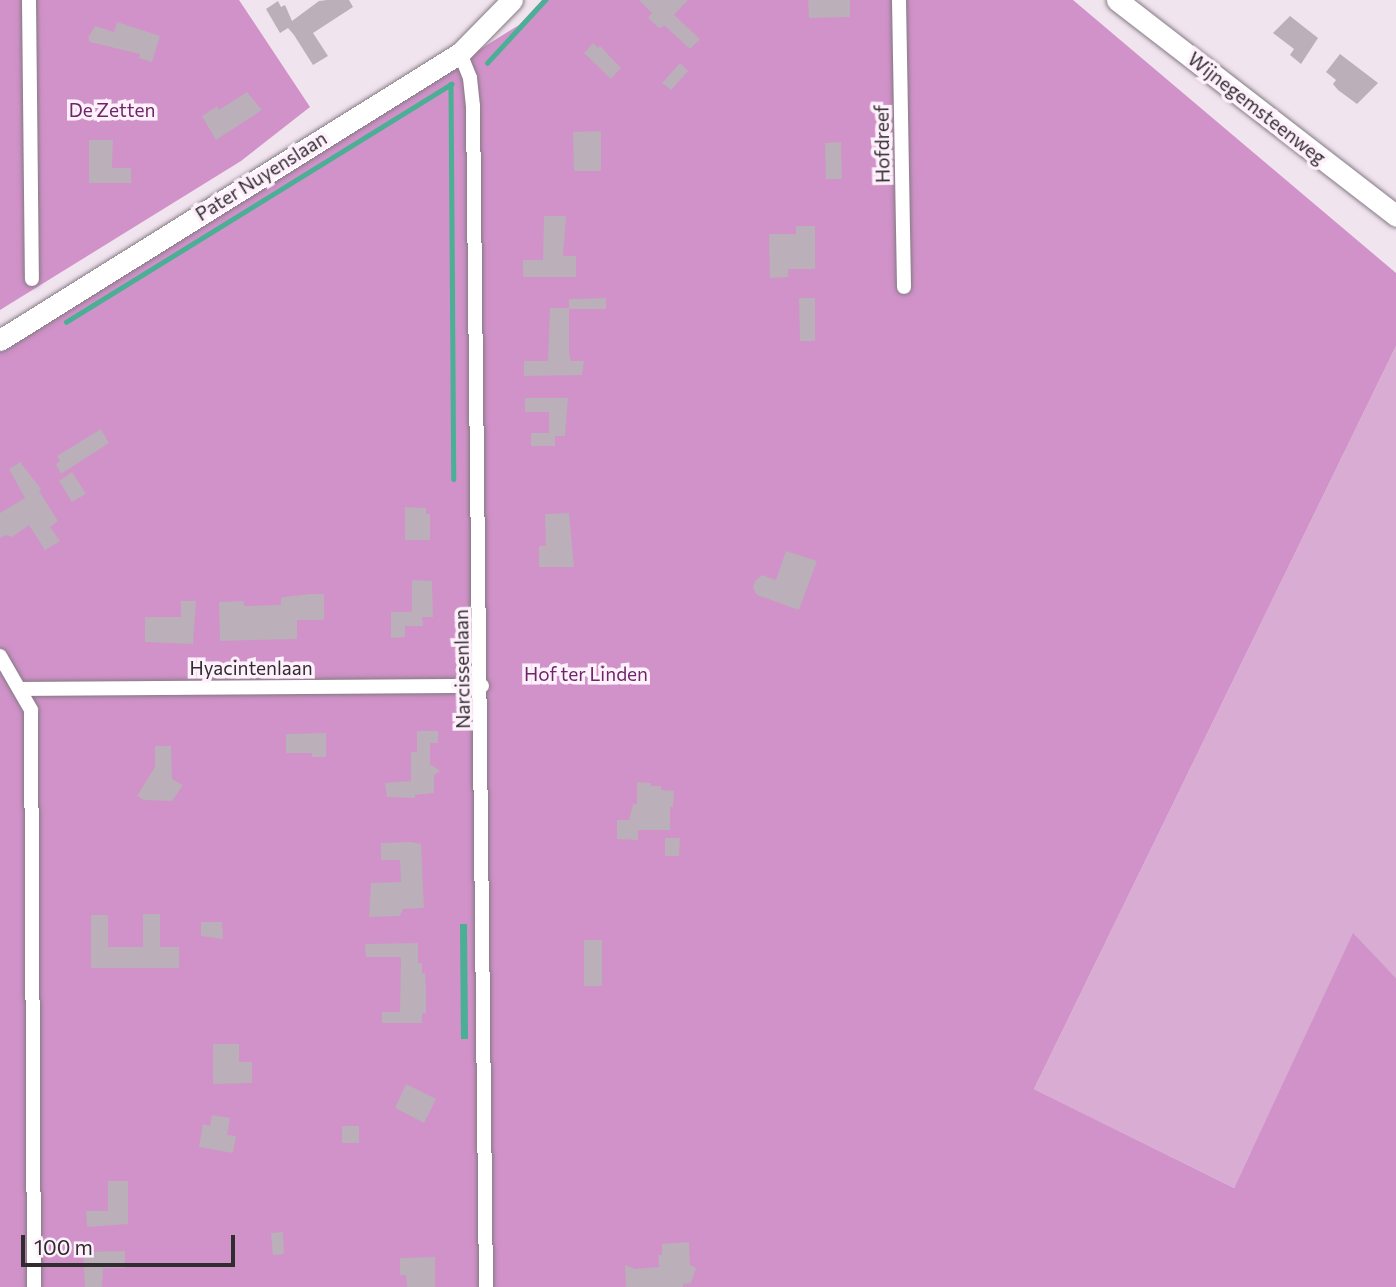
<!DOCTYPE html>
<html>
<head>
<meta charset="utf-8">
<style>
  body { margin:0 }
  #map { position:relative; width:1396px; height:1287px; overflow:hidden; background:#f0e4ee; font-family:Commissioner,sans-serif }
  div>[style] { position:absolute }
  [style*='--x'] { left:calc(var(--x)*1px); top:calc(var(--y)*1px); width:calc(var(--w)*1px); rotate:calc(var(--a)*1deg) }
  .green>* { inset:0; background:#d9add3 }
  .forest>* { inset:0; background:#d092c8 }
  .water>* { inset:0; background:#4aaf94 }
  .stream>* { height:4.5px; margin:-2.25px; padding:0 2.25px; transform-origin:2.25px; border-radius:2.25px; background:#4aaf94 }
  .building>* { inset:0; background:#bbafb9 }
  .roads { filter:drop-shadow(0 0 2px #847983) drop-shadow(0 0 2px #847983) }
  .street>* { height:14px; margin:-7px; padding:0 7px; transform-origin:7px; border-radius:7px; background:#fff }
  .secondary>* { height:21px; margin:-10.5px; padding:0 10.5px; transform-origin:10.5px; border-radius:10.5px; background:#fff }
  span { translate:-50% -50%; white-space:nowrap; text-align:center; line-height:1.15; -webkit-text-stroke:7px #fef1fc; paint-order:stroke }
  .street-label { font-size:19px; color:#312c30 }
  .park-label { font-size:19px; color:#6e2668 }
  .scale { position:absolute; left:21px; top:1235px; width:214px; height:32px; box-sizing:border-box; border:4px solid #312c30; border-top:0; padding-left:9px; font-size:21px; line-height:24px; white-space:nowrap; color:#312c30; -webkit-text-stroke:5px #fef1fc; paint-order:stroke }
</style>
</head>
<body>
<div id="map">
  <div class="green">
    <div style="clip-path:polygon(1396px 346px,1396px 978px,1353px 934px,1234px 1188px,1034px 1089px)"></div>
  </div>
  <div class="forest">
    <div style="clip-path:polygon(0 0,239px 0,310px 107px,241px 161px,0 310px)"></div>
    <div style="clip-path:polygon(542px 0,1073px 0,1396px 273px,1396px 346px,1034px 1089px,1234px 1188px,1353px 933px,1396px 978px,1396px 1287px,0 1287px,0 349px,519px 25px)"></div>
  </div>
  <div class="water">
    <div style="clip-path:polygon(460px 924px,467px 924px,468px 1039px,461px 1039px)"></div>
  </div>
  <div class="stream">
    <div style="--x:487;--y:63;--w:86;--a:-47.4"></div>
    <div style="--x:66;--y:322;--w:453;--a:-31.7"></div>
    <div style="--x:451;--y:84;--w:395;--a:89.6"></div>
  </div>
  <div class="building">
    <div style="clip-path:polygon(327px 0,349px 0,353px 7px,313px 33px,328px 56px,313px 65px,294px 35px,288px 28px,280px 33px,266px 9px,278px 1px,281px 7px,285px 5px,292px 21px,319px 1px)"></div>
    <div style="clip-path:polygon(639px 0,688px 0,674px 15px,700px 39px,690px 49px,665px 26px,659px 28px,648px 18px,652px 13px)"></div>
    <div style="clip-path:polygon(808px 0,850px 0,850px 17px,809px 18px)"></div>
    <div style="clip-path:polygon(1290px 16px,1318px 38px,1301px 64px,1290px 55px,1294px 49px,1273px 33px)"></div>
    <div style="clip-path:polygon(117px 22px,160px 36px,152px 62px,139px 58px,140px 54px,90px 42px,88px 38px,95px 26px,114px 32px)"></div>
    <div style="clip-path:polygon(593px 43px,598px 48px,600px 46px,621px 68px,611px 79px,584px 53px)"></div>
    <div style="clip-path:polygon(1340px 54px,1378px 83px,1357px 104px,1338px 90px,1333px 84px,1336px 80px,1326px 72px)"></div>
    <div style="clip-path:polygon(680px 63px,688px 71px,671px 90px,662px 83px)"></div>
    <div style="clip-path:polygon(247px 92px,262px 110px,216px 140px,202px 116px,217px 106px,219px 110px)"></div>
    <div style="clip-path:polygon(601px 131px,601px 171px,574px 171px,573px 132px)"></div>
    <div style="clip-path:polygon(89px 140px,113px 140px,112px 168px,131px 168px,131px 183px,89px 183px)"></div>
    <div style="clip-path:polygon(841px 142px,842px 179px,826px 179px,825px 143px)"></div>
    <div style="clip-path:polygon(544px 216px,566px 216px,563px 256px,576px 256px,576px 277px,523px 277px,523px 260px,543px 260px)"></div>
    <div style="clip-path:polygon(796px 226px,815px 226px,815px 269px,788px 269px,788px 277px,770px 278px,769px 234px,796px 234px)"></div>
    <div style="clip-path:polygon(606px 298px,606px 309px,569px 309px,569px 353px,571px 361px,584px 361px,582px 375px,524px 376px,524px 361px,548px 361px,550px 308px,569px 308px,569px 299px)"></div>
    <div style="clip-path:polygon(799px 298px,815px 298px,815px 341px,800px 341px)"></div>
    <div style="clip-path:polygon(525px 398px,568px 398px,565px 436px,555px 436px,555px 446px,531px 446px,531px 433px,549px 433px,549px 412px,525px 412px)"></div>
    <div style="clip-path:polygon(101px 429px,109px 443px,61px 474px,56px 464px,60px 461px,57px 456px)"></div>
    <div style="clip-path:polygon(20px 462px,41px 489px,39px 491px,58px 521px,50px 527px,60px 541px,45px 550px,29px 525px,12px 537px,6px 535px,0 538px,0 513px,25px 498px,9px 469px)"></div>
    <div style="clip-path:polygon(72px 472px,86px 494px,72px 502px,59px 481px)"></div>
    <div style="clip-path:polygon(405px 507px,426px 508px,426px 514px,430px 514px,430px 540px,405px 540px)"></div>
    <div style="clip-path:polygon(569px 513px,574px 567px,539px 567px,539px 546px,546px 546px,545px 514px)"></div>
    <div style="clip-path:polygon(786px 551px,817px 561px,799px 610px,757px 595px,753px 588px,755px 581px,762px 575px,776px 580px)"></div>
    <div style="clip-path:polygon(412px 580px,432px 581px,433px 617px,422px 617px,423px 626px,405px 626px,405px 637px,391px 638px,391px 612px,412px 612px)"></div>
    <div style="clip-path:polygon(310px 594px,324px 594px,324px 620px,297px 620px,297px 639px,220px 641px,219px 602px,244px 601px,244px 606px,281px 605px,281px 598px,284px 597px)"></div>
    <div style="clip-path:polygon(181px 601px,196px 601px,193px 644px,145px 642px,145px 617px,181px 617px)"></div>
    <div style="clip-path:polygon(417px 731px,438px 731px,438px 743px,430px 743px,430px 764px,440px 771px,434px 775px,434px 793px,415px 795px,415px 798px,387px 797px,385px 783px,411px 781px,411px 752px,417px 752px)"></div>
    <div style="clip-path:polygon(326px 733px,326px 757px,312px 757px,312px 753px,286px 753px,286px 734px)"></div>
    <div style="clip-path:polygon(155px 746px,171px 746px,172px 779px,183px 785px,172px 801px,144px 800px,137px 796px,155px 767px)"></div>
    <div style="clip-path:polygon(637px 782px,651px 783px,651px 786px,661px 786px,661px 790px,674px 791px,673px 807px,670px 807px,670px 830px,638px 830px,638px 840px,617px 839px,617px 820px,629px 820px,633px 804px,637px 804px)"></div>
    <div style="clip-path:polygon(665px 838px,680px 838px,679px 856px,665px 856px)"></div>
    <div style="clip-path:polygon(410px 842px,421px 844px,424px 908px,403px 909px,400px 916px,369px 917px,371px 883px,401px 882px,400px 860px,381px 860px,381px 843px)"></div>
    <div style="clip-path:polygon(143px 914px,160px 914px,160px 947px,179px 947px,179px 968px,91px 968px,91px 915px,108px 915px,108px 947px,143px 947px)"></div>
    <div style="clip-path:polygon(201px 922px,222px 922px,223px 939px,201px 936px)"></div>
    <div style="clip-path:polygon(584px 940px,602px 940px,602px 986px,584px 986px)"></div>
    <div style="clip-path:polygon(418px 943px,418px 963px,422px 963px,422px 973px,425px 973px,426px 986px,426px 1013px,422px 1013px,422px 1023px,382px 1023px,382px 1012px,400px 1012px,401px 957px,366px 957px,365px 944px)"></div>
    <div style="clip-path:polygon(213px 1044px,239px 1044px,239px 1062px,252px 1062px,252px 1083px,213px 1084px)"></div>
    <div style="clip-path:polygon(406px 1084px,436px 1099px,424px 1123px,395px 1108px)"></div>
    <div style="clip-path:polygon(212px 1115px,230px 1118px,227px 1135px,236px 1136px,233px 1153px,199px 1147px,203px 1124px,210px 1126px)"></div>
    <div style="clip-path:polygon(342px 1126px,359px 1126px,359px 1143px,342px 1143px)"></div>
    <div style="clip-path:polygon(108px 1181px,128px 1181px,128px 1224px,87px 1227px,86px 1211px,108px 1211px)"></div>
    <div style="clip-path:polygon(283px 1232px,284px 1254px,273px 1255px,271px 1233px)"></div>
    <div style="clip-path:polygon(689px 1242px,690px 1265px,696px 1268px,691px 1283px,683px 1284px,683px 1287px,626px 1287px,625px 1265px,635px 1269px,659px 1267px,658px 1255px,662px 1255px,662px 1244px)"></div>
    <div style="clip-path:polygon(125px 1251px,125px 1268px,103px 1268px,102px 1287px,85px 1287px,83px 1252px)"></div>
    <div style="clip-path:polygon(435px 1257px,435px 1287px,407px 1287px,406px 1275px,400px 1275px,400px 1258px)"></div>
  </div>
  <div class="roads">
    <div class="street">
      <div style="--x:29;--y:0;--w:279;--a:89.4"></div>
      <div style="--x:899;--y:0;--w:287;--a:89"></div>
      <div style="--x:460;--y:53;--w:27;--a:68"></div>
      <div style="--x:470;--y:78;--w:28;--a:84"></div>
      <div style="--x:473;--y:106;--w:1181;--a:89.37"></div>
      <div style="--x:0;--y:656;--w:62;--a:60.1"></div>
      <div style="--x:31;--y:710;--w:577;--a:89.7"></div>
      <div style="--x:22;--y:689;--w:460;--a:-0.4"></div>
    </div>
    <div class="secondary">
      <div style="--x:1117;--y:0;--w:353;--a:37.7"></div>
      <div style="--x:0;--y:340;--w:542;--a:-31.96"></div>
      <div style="--x:460;--y:53;--w:74;--a:-45.5"></div>
    </div>
  </div>
  <div class="street-label">
    <span style="left:1257px;top:108px;rotate:38deg">Wijnegemsteenweg</span>
    <span style="left:882px;top:144px;rotate:-91deg">Hofdreef</span>
    <span style="left:261px;top:176px;rotate:-32deg">Pater Nuyenslaan</span>
    <span style="left:251px;top:668px">Hyacintenlaan</span>
    <span style="left:462px;top:669px;rotate:-91deg">Narcissenlaan</span>
  </div>
  <div class="park-label">
    <span style="left:112px;top:110px">De Zetten</span>
    <span style="left:586px;top:674px">Hof ter Linden</span>
  </div>
  <div class="scale">100 m</div>
</div>
</body>
</html>
